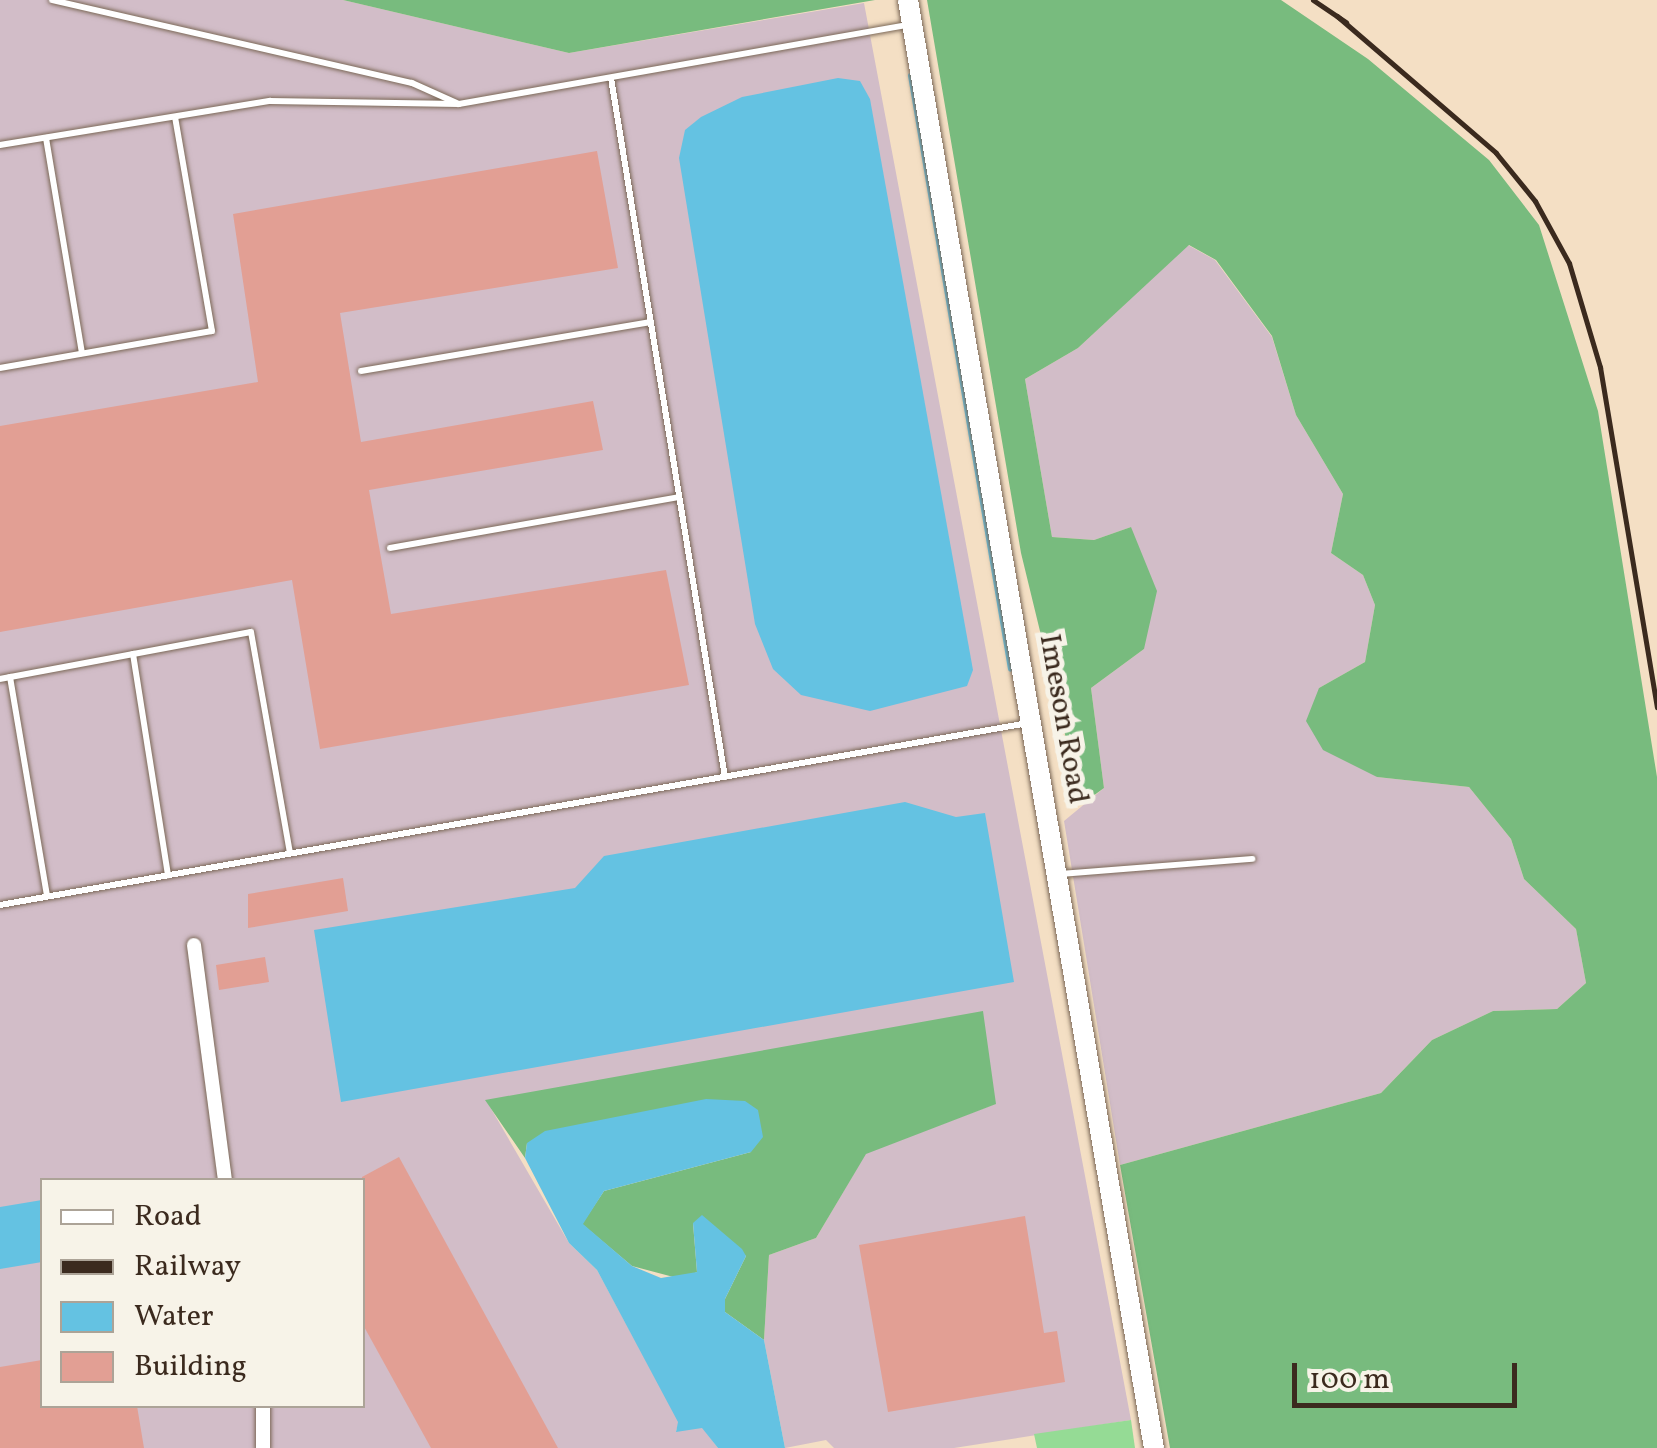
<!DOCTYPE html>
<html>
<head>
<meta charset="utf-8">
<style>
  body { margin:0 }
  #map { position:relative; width:1657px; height:1448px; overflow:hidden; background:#f4dfc4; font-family:Vollkorn,serif }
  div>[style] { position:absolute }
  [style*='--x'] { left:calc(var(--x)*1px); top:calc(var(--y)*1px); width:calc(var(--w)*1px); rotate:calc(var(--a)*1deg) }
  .industrial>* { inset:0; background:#d2bdc8 }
  .green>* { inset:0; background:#95db95 }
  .forest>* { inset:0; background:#78bb7e }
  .water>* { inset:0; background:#64c2e2 }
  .stream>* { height:5px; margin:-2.5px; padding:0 2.5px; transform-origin:2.5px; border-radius:2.5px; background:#64c2e2 }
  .building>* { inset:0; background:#e29f94 }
  .roads { filter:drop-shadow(0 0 2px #7c6958) drop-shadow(0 0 2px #7c6958) }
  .lane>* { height:6px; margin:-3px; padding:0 3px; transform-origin:3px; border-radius:3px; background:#fff }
  .street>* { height:14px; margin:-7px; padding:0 7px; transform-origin:7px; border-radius:7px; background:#fff }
  .secondary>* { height:20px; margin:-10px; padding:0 10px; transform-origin:10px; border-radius:10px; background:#fff }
  .rail>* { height:5px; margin:-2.5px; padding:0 2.5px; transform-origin:2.5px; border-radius:2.5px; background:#3b2a1e }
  span { translate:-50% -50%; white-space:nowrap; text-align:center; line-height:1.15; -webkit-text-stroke:10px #f7f3e8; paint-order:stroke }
  .street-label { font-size:30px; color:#3b2a1e }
  .legend { position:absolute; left:40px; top:1178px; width:325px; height:230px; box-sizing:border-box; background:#f7f3e8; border:2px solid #aca397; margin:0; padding:12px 18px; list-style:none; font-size:30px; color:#3b2a1e }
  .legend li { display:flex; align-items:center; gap:20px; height:50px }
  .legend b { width:50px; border:2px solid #aca397 }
  .scale { position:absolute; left:1292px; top:1363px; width:225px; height:45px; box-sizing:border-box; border:5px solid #3b2a1e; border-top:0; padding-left:12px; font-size:30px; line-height:35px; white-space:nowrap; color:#3b2a1e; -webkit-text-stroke:8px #f7f3e8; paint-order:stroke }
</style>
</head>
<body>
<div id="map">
  <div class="industrial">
    <div style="clip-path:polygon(evenodd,0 0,343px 0,569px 53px,864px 3px,1131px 1420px,954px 1448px,834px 1448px,826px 1440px,785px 1448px,764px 1340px,769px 1255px,816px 1238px,866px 1153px,995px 1104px,486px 1100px,569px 1243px,597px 1270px,679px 1422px,676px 1431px,702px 1427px,718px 1448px,0 1448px,0 0,42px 1180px,362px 1180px,362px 1406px,42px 1406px,42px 1180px)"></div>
    <div style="clip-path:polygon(1188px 245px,1215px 260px,1272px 337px,1296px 415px,1343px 494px,1331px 553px,1363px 575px,1375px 605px,1365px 662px,1319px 688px,1377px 777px,1469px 787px,1511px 839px,1524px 879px,1576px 929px,1586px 983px,1557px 1009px,1493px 1011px,1432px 1040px,1381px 1093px,1120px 1165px,1064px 821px,1104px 788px,1091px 688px,1144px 649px,1131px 527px,1094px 540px,1052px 537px,1025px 379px,1078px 348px)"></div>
  </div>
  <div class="green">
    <div style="clip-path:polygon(1131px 1420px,1135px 1448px,1037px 1448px,1034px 1434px)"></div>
  </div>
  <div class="forest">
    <div style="clip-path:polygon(343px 0,875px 0,569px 53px)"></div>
    <div style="clip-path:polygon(927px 0,1281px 0,1368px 59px,1489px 160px,1539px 225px,1598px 411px,1657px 777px,1657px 1448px,1170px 1448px,1120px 1165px,1381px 1093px,1432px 1040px,1493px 1011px,1557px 1009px,1586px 983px,1576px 929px,1524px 879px,1511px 839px,1469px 787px,1377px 777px,1323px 750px,1306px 721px,1319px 688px,1365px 662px,1375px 605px,1363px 575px,1331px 553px,1343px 494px,1296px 415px,1272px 336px,1216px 260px,1189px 245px,1078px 348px,1025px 379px,1052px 537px,1094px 540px,1131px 527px,1157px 591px,1144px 649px,1091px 688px,1104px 788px,1082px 804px,1021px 553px)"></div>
    <div style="clip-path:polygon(983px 1011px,996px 1104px,866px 1154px,816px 1238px,769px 1255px,764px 1340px,725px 1312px,725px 1299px,746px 1256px,714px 1229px,693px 1223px,697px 1272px,681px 1279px,632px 1266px,582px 1224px,604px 1191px,751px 1152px,527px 1143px,525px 1158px,485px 1100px)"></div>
  </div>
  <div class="water">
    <div style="clip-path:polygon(838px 78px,860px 81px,870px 99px,973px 670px,967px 686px,870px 711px,801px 695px,773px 669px,755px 624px,679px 158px,685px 130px,701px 117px,742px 97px)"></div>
    <div style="clip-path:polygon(905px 802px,956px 817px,985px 813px,1014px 982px,341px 1102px,314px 930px,575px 888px,604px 856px)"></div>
    <div style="clip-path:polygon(706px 1099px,745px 1101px,758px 1110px,763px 1137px,751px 1152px,604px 1191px,583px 1224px,632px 1266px,661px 1278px,697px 1272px,693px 1223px,702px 1215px,742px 1249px,746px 1256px,725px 1299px,725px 1312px,764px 1340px,785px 1448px,718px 1448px,702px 1428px,676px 1432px,678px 1422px,597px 1270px,569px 1243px,525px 1158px,527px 1143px,545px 1131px)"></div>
    <div style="clip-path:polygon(42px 1200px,42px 1262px,0 1269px,0 1207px)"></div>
  </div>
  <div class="stream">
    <div style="--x:910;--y:75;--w:602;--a:80.44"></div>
  </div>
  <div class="building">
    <div style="clip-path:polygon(597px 151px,618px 268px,340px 313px,361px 442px,593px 401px,603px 450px,369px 490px,391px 614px,666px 570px,689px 685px,320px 749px,292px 580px,0 632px,0 426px,258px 382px,233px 214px)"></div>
    <div style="clip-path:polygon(343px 878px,348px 911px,248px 928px,248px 894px)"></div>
    <div style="clip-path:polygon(265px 957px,269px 982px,219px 990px,216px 965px)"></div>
    <div style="clip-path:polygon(399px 1157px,558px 1448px,431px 1448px,362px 1323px,362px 1177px)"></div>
    <div style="clip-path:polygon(1025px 1216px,1044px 1333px,1057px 1331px,1065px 1382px,888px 1412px,859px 1245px)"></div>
    <div style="clip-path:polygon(42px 1360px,42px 1406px,137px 1406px,144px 1448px,0 1448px,0 1367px)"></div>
  </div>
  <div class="roads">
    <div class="lane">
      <div style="--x:52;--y:0;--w:369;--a:13"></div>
      <div style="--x:412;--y:83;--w:49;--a:24"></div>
      <div style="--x:611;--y:78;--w:708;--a:80.74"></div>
      <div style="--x:46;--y:138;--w:218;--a:80.5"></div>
      <div style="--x:0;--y:145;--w:274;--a:-9.3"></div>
      <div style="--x:270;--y:101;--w:189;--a:0.9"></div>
      <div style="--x:459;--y:104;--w:454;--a:-10"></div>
      <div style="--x:0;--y:368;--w:215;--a:-9.9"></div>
      <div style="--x:212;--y:331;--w:217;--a:-99.8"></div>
      <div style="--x:361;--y:371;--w:294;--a:-9.6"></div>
      <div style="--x:390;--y:548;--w:293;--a:-10"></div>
      <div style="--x:133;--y:654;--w:224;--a:81"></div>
      <div style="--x:10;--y:677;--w:222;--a:80.4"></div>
      <div style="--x:0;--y:679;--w:255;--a:-10.6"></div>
      <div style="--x:251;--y:632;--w:224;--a:80"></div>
      <div style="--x:1060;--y:874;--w:193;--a:-4.5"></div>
      <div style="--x:0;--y:905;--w:1044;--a:-10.04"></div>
    </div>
    <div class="street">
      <div style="--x:194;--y:945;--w:237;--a:82.5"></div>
      <div style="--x:263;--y:1448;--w:42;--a:-90"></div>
    </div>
    <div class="secondary">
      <div style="--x:908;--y:0;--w:1469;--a:80.36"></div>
    </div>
  </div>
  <div class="rail">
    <div style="--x:1313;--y:0;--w:40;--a:34"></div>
    <div style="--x:1337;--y:16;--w:210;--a:40.7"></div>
    <div style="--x:1496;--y:153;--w:62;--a:50.9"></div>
    <div style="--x:1535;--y:201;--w:71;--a:61.3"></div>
    <div style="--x:1569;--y:263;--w:109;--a:73.4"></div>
    <div style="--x:1600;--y:367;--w:345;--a:80.5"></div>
  </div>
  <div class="street-label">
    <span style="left:1063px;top:719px;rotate:80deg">Imeson Road</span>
  </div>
  <ul class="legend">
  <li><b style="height:12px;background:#fff"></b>Road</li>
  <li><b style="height:12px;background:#3b2a1e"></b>Railway</li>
  <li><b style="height:28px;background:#64c2e2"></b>Water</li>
  <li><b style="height:28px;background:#e29f94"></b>Building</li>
  </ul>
  <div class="scale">100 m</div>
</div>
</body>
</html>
